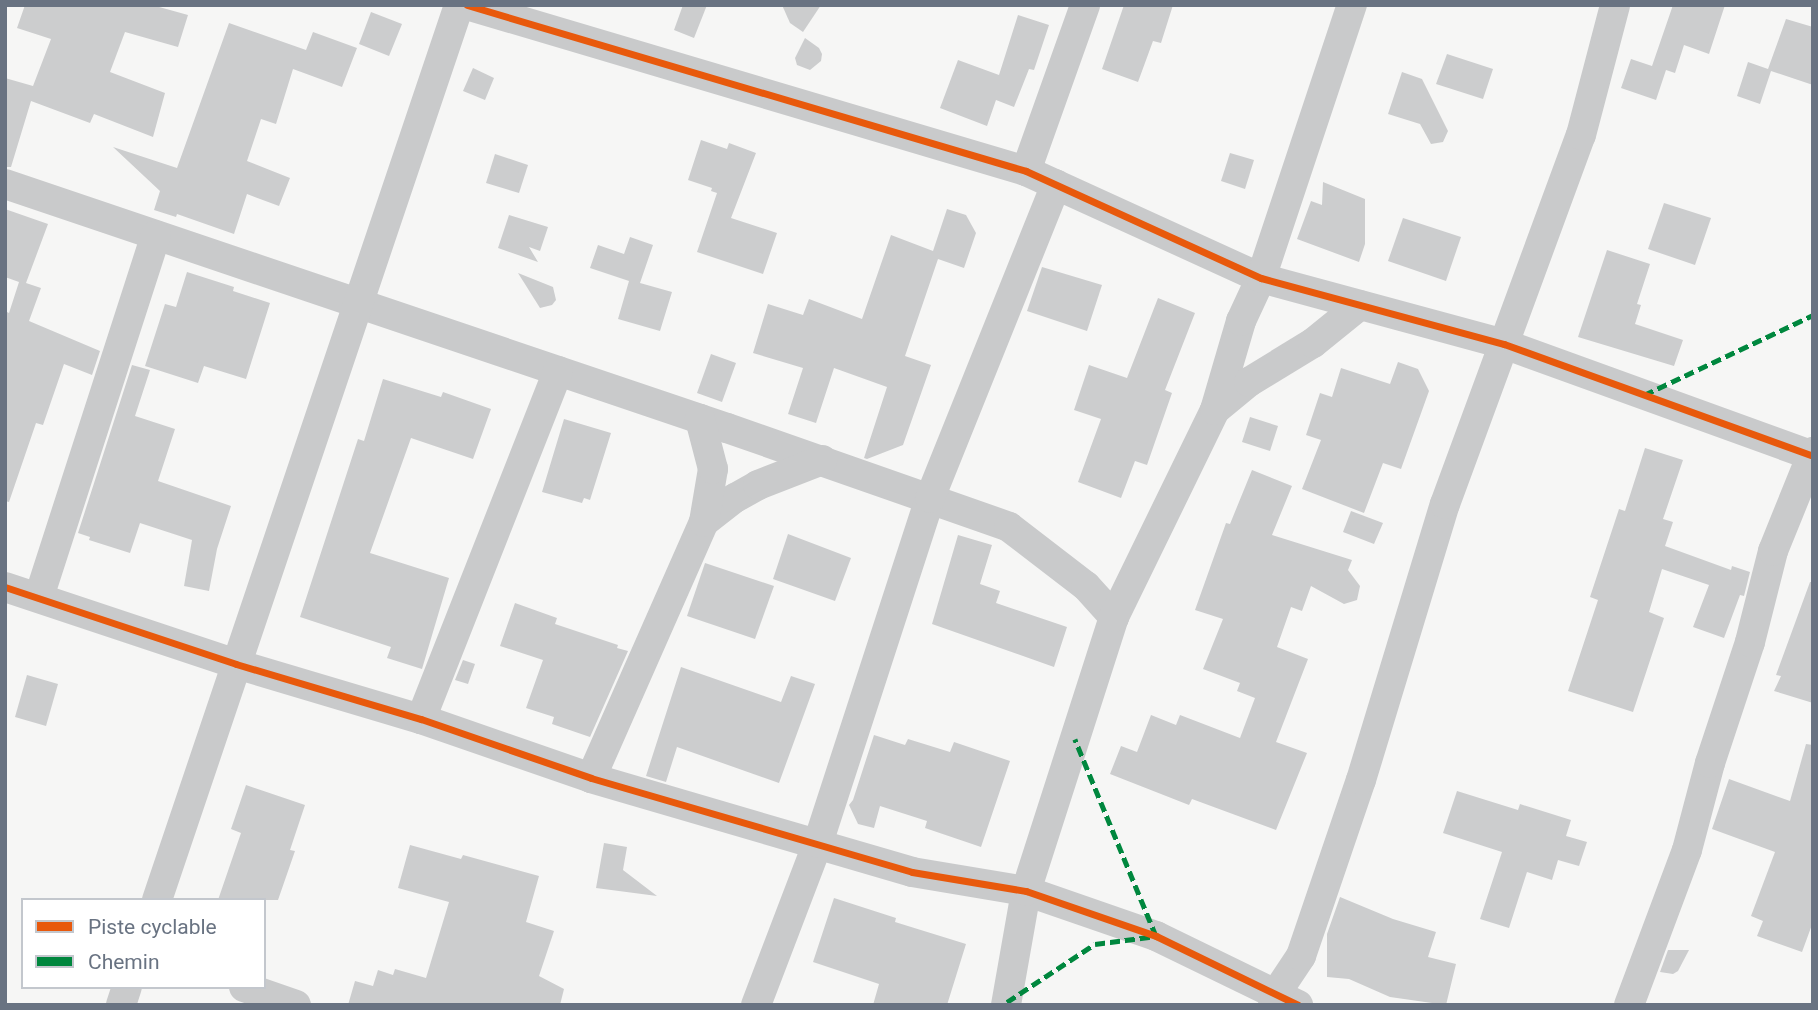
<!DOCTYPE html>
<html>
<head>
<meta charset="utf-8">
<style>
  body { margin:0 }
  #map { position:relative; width:1818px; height:1010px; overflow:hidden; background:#f6f6f5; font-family:Roboto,sans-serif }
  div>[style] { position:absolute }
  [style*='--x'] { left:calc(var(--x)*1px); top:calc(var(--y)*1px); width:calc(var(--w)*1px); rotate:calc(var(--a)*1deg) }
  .building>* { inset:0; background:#cccdce }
  .minor>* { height:30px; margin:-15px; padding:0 15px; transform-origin:15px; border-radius:15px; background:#c9cacb }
  .quiet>* { height:5px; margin-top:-2.5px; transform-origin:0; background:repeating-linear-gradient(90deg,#00873e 0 10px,transparent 0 15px) }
  .cycleway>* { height:7px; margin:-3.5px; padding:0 3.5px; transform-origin:3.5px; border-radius:3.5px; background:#e8590c }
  span { translate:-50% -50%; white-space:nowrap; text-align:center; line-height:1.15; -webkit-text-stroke:7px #fff; paint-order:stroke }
  .frame { position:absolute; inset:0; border:7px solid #697382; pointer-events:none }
  .legend { position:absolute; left:21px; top:898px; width:245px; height:91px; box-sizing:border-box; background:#fff; border:2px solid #c3c7cd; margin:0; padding:9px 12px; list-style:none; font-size:21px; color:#697382 }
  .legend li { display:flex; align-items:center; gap:14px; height:35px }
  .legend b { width:35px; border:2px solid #c3c7cd }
</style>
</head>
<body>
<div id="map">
  <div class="building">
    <div style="clip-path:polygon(25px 5px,152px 5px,188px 15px,178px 47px,125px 32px,110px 72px,165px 93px,153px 137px,94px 114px,90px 123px,31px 101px,11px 167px,5px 167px,5px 78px,33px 86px,51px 39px,17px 28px)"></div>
    <div style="clip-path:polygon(683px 5px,707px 5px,694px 38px,674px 30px)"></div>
    <div style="clip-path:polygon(782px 5px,821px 5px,803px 32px,790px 23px)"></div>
    <div style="clip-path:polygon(1124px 5px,1173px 5px,1161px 43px,1153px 41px,1138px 82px,1102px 69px)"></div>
    <div style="clip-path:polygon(1673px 5px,1725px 5px,1709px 54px,1684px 45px,1675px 73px,1666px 70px,1656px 100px,1621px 88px,1631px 59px,1652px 66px)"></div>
    <div style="clip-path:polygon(371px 12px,402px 24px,389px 56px,359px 44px)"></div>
    <div style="clip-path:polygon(1018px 15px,1049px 25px,1034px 70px,1029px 69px,1014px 107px,996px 100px,987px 126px,940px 108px,958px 60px,999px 75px)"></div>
    <div style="clip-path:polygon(1786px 19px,1813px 27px,1813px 85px,1771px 71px,1760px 104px,1737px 96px,1748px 62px,1768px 69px)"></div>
    <div style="clip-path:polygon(229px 23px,306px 50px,313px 32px,357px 48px,342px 87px,293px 69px,276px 124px,261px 119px,247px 161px,290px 178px,279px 206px,247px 194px,234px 234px,177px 214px,176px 217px,154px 210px,160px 191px,113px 147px,177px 168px)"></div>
    <div style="clip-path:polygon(805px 38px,819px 48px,822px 54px,821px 61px,810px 70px,797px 65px,795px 58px)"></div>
    <div style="clip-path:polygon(1447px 54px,1493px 69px,1483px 99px,1436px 84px)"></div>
    <div style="clip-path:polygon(473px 68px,494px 78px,485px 100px,463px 91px)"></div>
    <div style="clip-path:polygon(1402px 72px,1422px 79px,1448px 131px,1443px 142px,1431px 144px,1420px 124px,1388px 114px)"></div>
    <div style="clip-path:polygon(701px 140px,727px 149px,729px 143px,756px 153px,731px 218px,777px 233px,763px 274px,697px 252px,717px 193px,711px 191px,712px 188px,688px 180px)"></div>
    <div style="clip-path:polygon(1230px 153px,1254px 160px,1245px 189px,1221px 181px)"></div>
    <div style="clip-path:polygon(495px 154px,528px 165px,519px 193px,486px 183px)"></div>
    <div style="clip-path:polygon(1323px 182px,1365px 199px,1365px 244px,1359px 262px,1297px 239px,1311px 201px,1322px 205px)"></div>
    <div style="clip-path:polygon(1664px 203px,1711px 218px,1695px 265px,1648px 249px)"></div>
    <div style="clip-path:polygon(5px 209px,48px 224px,26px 283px,41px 288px,29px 321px,100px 351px,92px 375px,64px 364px,43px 425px,36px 423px,9px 502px,5px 501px,5px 311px,9px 313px,19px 282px,5px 277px)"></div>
    <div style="clip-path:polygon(947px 209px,966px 215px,976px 233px,964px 268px,938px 259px,905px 356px,931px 365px,903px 445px,867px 459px,864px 458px,887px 387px,834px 368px,816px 423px,788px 414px,803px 368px,753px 353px,768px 304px,803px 315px,809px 299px,862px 319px,891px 235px,933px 251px)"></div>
    <div style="clip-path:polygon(509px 215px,548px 227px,540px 251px,529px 247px,538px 262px,498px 248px)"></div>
    <div style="clip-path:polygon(1403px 218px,1461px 237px,1446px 281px,1388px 261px)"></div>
    <div style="clip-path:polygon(630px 237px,653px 245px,640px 283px,672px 292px,660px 331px,618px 319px,629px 281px,590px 268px,598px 245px,624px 254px)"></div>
    <div style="clip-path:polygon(1607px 250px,1650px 264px,1637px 304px,1641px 305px,1635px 324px,1683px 340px,1674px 366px,1578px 337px)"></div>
    <div style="clip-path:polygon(1042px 267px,1102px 285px,1087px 331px,1027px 311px)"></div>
    <div style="clip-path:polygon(187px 272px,234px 287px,233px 291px,270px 303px,246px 379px,204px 366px,198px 383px,145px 366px,165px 304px,176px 307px)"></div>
    <div style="clip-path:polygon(518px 273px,553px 287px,556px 300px,552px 305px,540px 308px)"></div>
    <div style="clip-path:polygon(1158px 298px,1195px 313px,1165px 390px,1172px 393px,1147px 465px,1135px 461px,1121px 498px,1078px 482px,1101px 419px,1074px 410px,1089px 365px,1127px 378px)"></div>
    <div style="clip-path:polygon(711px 354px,736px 363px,722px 402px,697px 393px)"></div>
    <div style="clip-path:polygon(1398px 362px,1418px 369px,1429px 391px,1401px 469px,1383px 463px,1364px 513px,1302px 489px,1321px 440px,1306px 435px,1320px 393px,1332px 397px,1341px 368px,1390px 384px)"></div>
    <div style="clip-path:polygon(132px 365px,150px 370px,135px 416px,175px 429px,158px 481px,231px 506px,217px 549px,209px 591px,184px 586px,192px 540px,140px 523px,130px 553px,89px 540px,90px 537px,78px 533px)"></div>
    <div style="clip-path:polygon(383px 379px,441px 397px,443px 392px,491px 409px,473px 459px,411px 438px,370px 553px,449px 578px,422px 669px,387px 658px,391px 647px,300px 617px,358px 439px,364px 441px)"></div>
    <div style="clip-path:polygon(1250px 417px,1278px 426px,1270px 451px,1242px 442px)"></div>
    <div style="clip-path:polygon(564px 419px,611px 433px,590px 500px,584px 498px,582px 503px,542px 492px)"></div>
    <div style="clip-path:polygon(1645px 448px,1683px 460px,1663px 519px,1673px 522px,1665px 546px,1731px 570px,1732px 566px,1750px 572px,1744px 596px,1740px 595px,1724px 638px,1693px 627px,1709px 585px,1662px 569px,1649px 612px,1664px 618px,1633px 712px,1568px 691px,1598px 600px,1590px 597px,1619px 509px,1625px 511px)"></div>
    <div style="clip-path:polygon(1252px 470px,1292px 486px,1272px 535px,1352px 560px,1348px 570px,1360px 586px,1357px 600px,1344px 604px,1311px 586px,1302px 611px,1291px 607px,1277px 647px,1308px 659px,1276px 742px,1307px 753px,1276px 830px,1192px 799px,1189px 805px,1110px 774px,1121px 746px,1137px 752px,1151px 715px,1176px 725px,1180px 715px,1240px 738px,1255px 698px,1237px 691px,1240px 683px,1203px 669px,1223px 619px,1195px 610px,1226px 523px,1230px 524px)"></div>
    <div style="clip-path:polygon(1351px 511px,1383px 523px,1374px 544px,1343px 532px)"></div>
    <div style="clip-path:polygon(788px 534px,851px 558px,835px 601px,773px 579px)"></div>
    <div style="clip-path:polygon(958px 535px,992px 545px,980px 584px,1000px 591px,996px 603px,1067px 627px,1054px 667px,932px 624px)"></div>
    <div style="clip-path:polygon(705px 563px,774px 586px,755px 639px,687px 616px)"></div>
    <div style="clip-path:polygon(1810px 582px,1813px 582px,1813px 703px,1774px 691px,1781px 676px,1776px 675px)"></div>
    <div style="clip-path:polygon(515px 603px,557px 618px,555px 624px,618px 645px,617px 648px,628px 651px,590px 737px,552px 724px,554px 717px,526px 708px,543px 660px,500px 646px)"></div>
    <div style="clip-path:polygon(463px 660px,475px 664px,468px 684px,455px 680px)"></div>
    <div style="clip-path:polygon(681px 667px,781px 702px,791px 676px,815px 684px,779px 783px,677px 747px,666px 782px,646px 776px)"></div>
    <div style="clip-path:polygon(27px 675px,58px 684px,46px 726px,15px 717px)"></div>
    <div style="clip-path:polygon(874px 735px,905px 745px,908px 739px,950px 752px,954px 742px,1010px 761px,981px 847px,925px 828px,927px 821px,880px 806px,874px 828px,858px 824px,849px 805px,853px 800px)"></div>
    <div style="clip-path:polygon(1806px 744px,1813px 745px,1813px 922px,1802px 952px,1757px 936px,1763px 921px,1751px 916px,1775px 852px,1712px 829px,1729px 779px,1790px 801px)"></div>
    <div style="clip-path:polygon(246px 785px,305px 805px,290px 850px,295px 851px,278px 900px,218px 900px,241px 833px,231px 829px)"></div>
    <div style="clip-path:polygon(1457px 791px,1518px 810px,1520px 804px,1571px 820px,1566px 836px,1587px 842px,1579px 866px,1558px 860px,1552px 880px,1527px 872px,1509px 928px,1480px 919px,1502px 852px,1443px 833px)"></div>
    <div style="clip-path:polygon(604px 843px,627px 847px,623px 870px,657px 896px,596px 888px)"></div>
    <div style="clip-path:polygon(410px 845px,461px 859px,463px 855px,539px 876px,526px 922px,554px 931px,539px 976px,564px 989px,560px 1005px,348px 1005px,355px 981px,373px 986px,378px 970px,393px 975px,395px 969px,426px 978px,449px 902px,398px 888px)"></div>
    <div style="clip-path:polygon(1340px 897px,1393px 919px,1436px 932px,1428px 957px,1456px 964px,1446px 1005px,1390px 997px,1349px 979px,1327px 977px,1327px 934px)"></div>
    <div style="clip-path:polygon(834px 898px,896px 918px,895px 922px,966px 944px,947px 1005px,873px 1005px,879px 984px,813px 962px)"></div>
    <div style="clip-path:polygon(1668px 950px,1689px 950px,1678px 971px,1673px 974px,1660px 972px)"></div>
  </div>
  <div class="minor">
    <div style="--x:467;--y:5;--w:583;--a:16.54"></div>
    <div style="--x:1026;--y:171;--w:258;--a:24.5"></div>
    <div style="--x:1261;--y:278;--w:252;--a:15.2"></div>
    <div style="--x:1504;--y:344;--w:329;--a:19.9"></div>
    <div style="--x:1026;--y:171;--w:176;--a:-70.4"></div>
    <div style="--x:5;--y:184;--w:762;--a:18.67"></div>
    <div style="--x:727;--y:428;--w:299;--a:19.3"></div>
    <div style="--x:1009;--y:527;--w:97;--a:37.5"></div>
    <div style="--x:1086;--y:586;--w:42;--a:47.9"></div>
    <div style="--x:1215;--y:410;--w:93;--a:-73.7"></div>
    <div style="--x:1241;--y:321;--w:47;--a:-65.1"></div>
    <div style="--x:1261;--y:278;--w:288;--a:-71.6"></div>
    <div style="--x:704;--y:522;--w:39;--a:-38"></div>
    <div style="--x:735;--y:498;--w:26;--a:-29"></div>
    <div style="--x:758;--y:485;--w:69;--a:-21.3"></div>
    <div style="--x:5;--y:587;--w:243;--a:18.4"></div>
    <div style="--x:236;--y:664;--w:193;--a:16.6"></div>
    <div style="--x:421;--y:719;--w:180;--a:19.1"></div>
    <div style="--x:591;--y:778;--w:334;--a:16.3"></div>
    <div style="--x:912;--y:872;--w:116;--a:9.5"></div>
    <div style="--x:1026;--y:891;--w:138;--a:19.1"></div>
    <div style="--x:1156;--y:936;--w:158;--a:25.9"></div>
    <div style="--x:39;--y:597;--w:380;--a:-72.1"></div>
    <div style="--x:421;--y:719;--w:374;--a:-68.5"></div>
    <div style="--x:591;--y:778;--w:280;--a:-66.2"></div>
    <div style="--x:704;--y:522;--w:54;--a:-80.4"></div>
    <div style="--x:713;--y:469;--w:52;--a:-104.6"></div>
    <div style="--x:157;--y:900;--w:945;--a:-71.35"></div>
    <div style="--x:244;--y:987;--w:55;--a:19.1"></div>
    <div style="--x:121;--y:1005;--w:19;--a:-72"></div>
    <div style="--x:756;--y:1005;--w:173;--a:-69.1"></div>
    <div style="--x:818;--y:843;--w:363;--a:-72"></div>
    <div style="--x:930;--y:498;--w:338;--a:-68.1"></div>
    <div style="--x:1006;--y:1005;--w:116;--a:-80"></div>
    <div style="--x:1026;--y:891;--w:288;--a:-72.2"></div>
    <div style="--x:1114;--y:617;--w:230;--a:-64"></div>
    <div style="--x:1215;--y:410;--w:44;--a:-39.5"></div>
    <div style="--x:1249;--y:382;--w:75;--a:-31.4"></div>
    <div style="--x:1313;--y:343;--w:60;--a:-39"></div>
    <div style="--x:1273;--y:1005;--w:10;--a:-79"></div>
    <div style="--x:1275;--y:995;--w:47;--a:-56.3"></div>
    <div style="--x:1301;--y:956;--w:186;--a:-71.2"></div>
    <div style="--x:1361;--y:780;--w:288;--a:-73.1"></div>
    <div style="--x:1445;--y:504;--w:393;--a:-69.8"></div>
    <div style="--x:1581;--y:135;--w:134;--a:-75.3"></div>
    <div style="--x:1629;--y:1005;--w:165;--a:-69.5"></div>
    <div style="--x:1687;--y:850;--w:90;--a:-75.2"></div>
    <div style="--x:1710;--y:763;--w:127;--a:-71.7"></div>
    <div style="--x:1750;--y:642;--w:94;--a:-75.8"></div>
    <div style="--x:1773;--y:551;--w:107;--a:-68"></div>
  </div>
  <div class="quiet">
    <div style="--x:1644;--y:395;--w:187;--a:-25.3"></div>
    <div style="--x:1007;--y:1002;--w:105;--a:-33.4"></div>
    <div style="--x:1095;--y:944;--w:62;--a:-7.5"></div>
    <div style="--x:1156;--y:936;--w:213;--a:-112.4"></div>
  </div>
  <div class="cycleway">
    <div style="--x:467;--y:5;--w:583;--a:16.54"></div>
    <div style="--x:1026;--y:171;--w:258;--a:24.5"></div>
    <div style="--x:1261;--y:278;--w:252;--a:15.2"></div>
    <div style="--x:1504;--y:344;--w:329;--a:19.9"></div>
    <div style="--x:5;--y:587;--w:243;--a:18.4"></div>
    <div style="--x:236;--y:664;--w:193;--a:16.6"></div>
    <div style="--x:421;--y:719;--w:180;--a:19.1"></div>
    <div style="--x:591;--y:778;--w:334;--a:16.3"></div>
    <div style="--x:912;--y:872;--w:116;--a:9.5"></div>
    <div style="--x:1026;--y:891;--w:138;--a:19.1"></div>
    <div style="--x:1156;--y:936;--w:158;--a:25.9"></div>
  </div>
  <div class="frame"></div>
  <ul class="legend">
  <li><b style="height:9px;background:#e8590c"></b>Piste cyclable</li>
  <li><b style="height:9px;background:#00873e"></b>Chemin</li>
  </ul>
</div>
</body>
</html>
